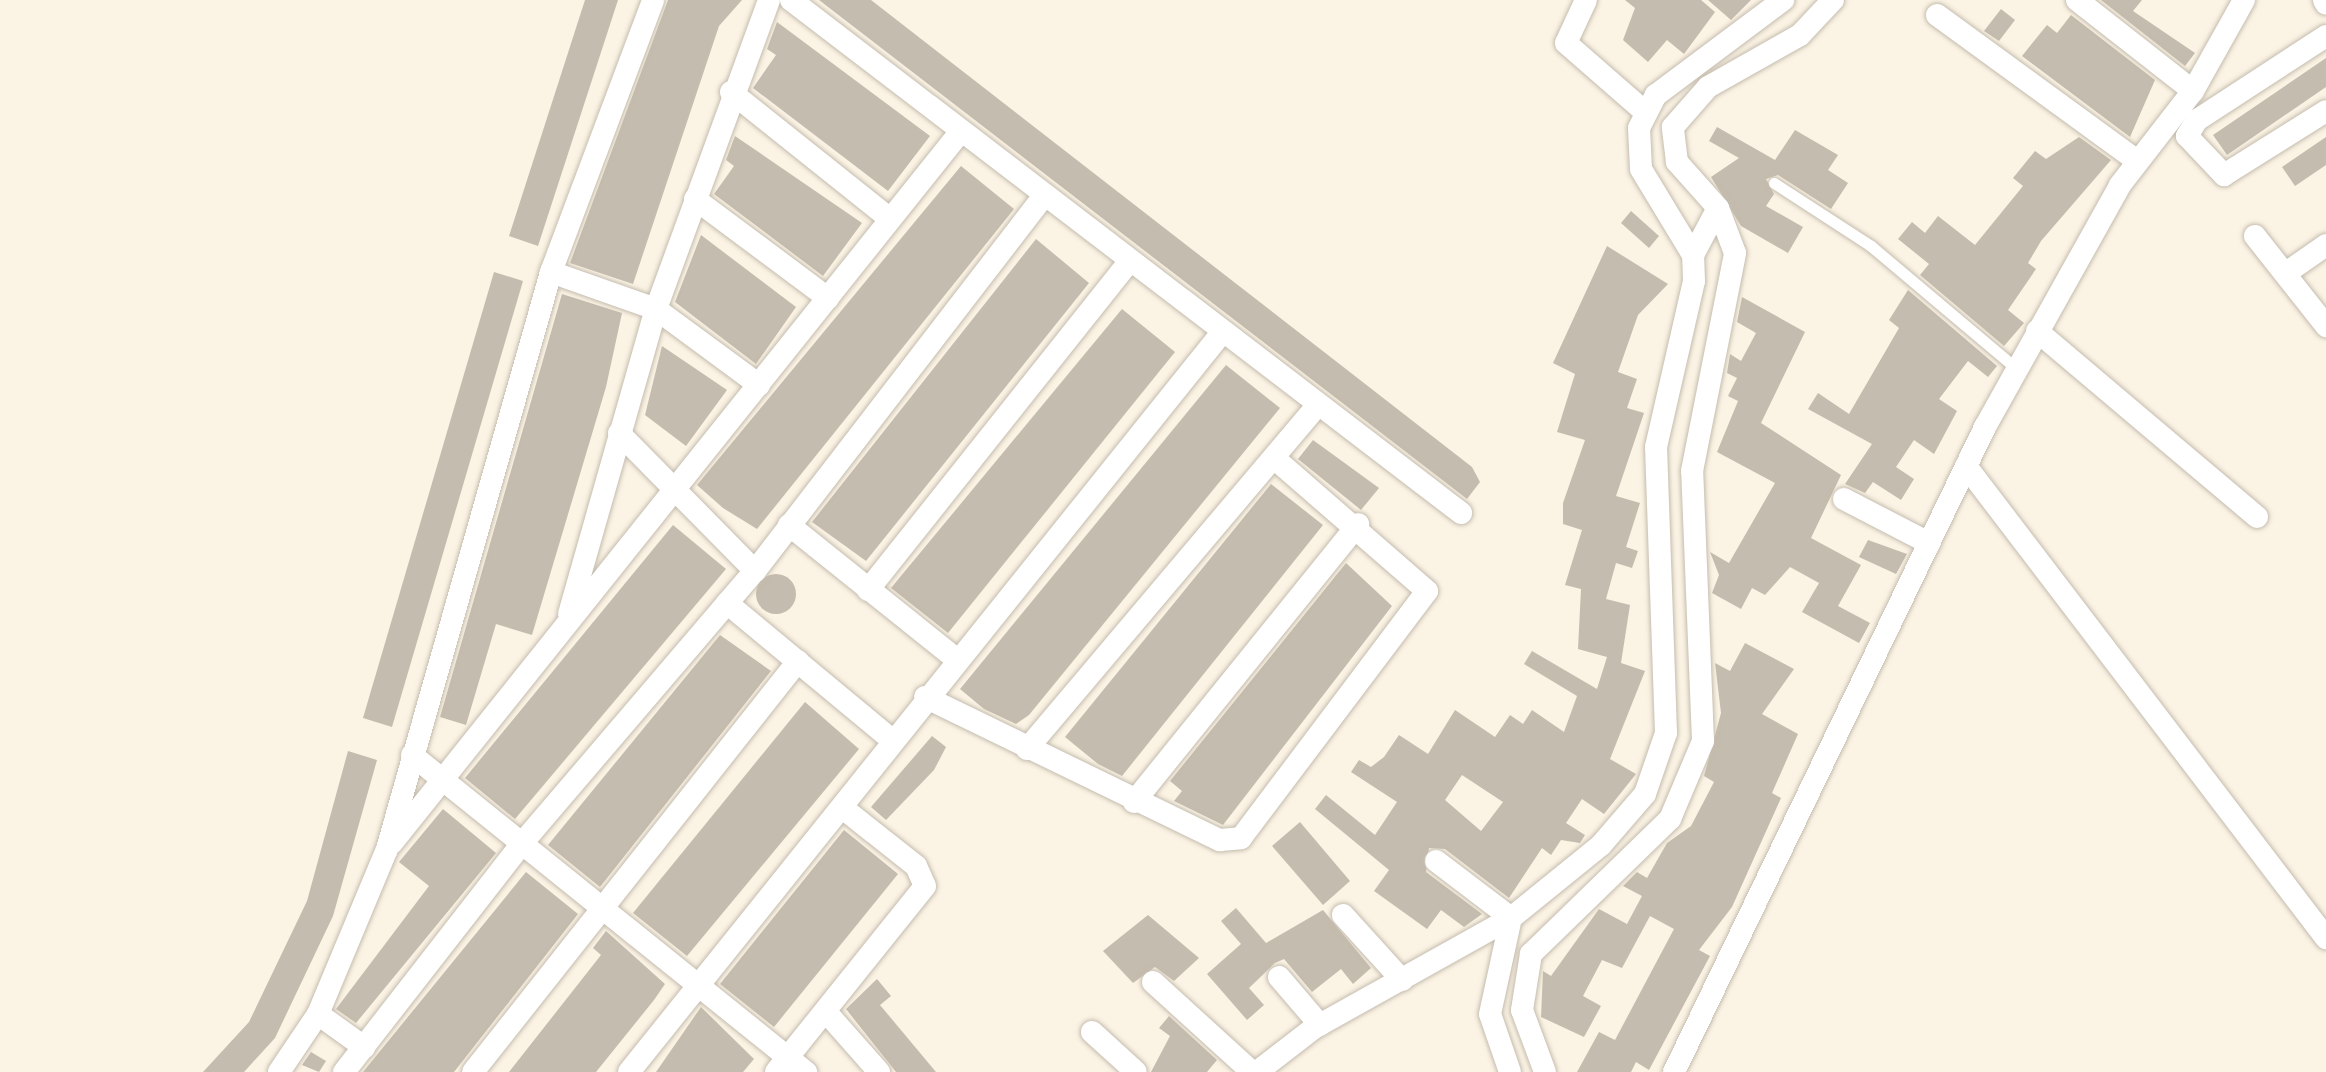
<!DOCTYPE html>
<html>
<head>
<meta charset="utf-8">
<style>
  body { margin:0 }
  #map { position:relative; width:2326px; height:1072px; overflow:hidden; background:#fbf3e4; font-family:"Fira Sans",sans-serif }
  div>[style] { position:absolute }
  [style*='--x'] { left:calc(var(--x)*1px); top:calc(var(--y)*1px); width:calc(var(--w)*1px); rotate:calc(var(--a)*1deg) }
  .building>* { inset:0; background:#c4bcae }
  .round { border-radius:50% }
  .roads { filter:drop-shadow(0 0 2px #c4bcae) drop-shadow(0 0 2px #c4bcae) }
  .lane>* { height:11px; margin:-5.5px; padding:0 5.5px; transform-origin:5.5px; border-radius:5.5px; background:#fff }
  .street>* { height:22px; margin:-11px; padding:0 11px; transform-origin:11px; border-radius:11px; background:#fff }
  span { translate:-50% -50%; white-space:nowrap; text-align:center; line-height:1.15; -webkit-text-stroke:8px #fff; paint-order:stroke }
</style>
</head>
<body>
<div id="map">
  <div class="building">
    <div style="clip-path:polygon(585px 0,618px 0,538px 246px,509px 236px)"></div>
    <div style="clip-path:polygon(668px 0,742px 0,719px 26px,633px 284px,570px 263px)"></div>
    <div style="clip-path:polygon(819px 0,871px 0,1472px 467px,1480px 482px,1467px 499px)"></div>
    <div style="clip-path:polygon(1625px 0,1701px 0,1715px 12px,1684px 54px,1667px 40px,1648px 62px,1623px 40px,1635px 8px)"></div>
    <div style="clip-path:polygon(1708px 0,1751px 0,1731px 20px)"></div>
    <div style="clip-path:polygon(2101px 0,2142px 0,2133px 11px,2195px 53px,2185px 66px)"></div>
    <div style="clip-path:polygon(2001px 9px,2015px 20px,1999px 41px,1984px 31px)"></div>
    <div style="clip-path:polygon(2071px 15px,2155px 80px,2130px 137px,2022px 56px,2047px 25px,2057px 33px)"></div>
    <div style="clip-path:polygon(777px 22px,930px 136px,888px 191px,753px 88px,776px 55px,767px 49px)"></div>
    <div style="clip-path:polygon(2326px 58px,2326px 87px,2227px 155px,2213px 135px)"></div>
    <div style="clip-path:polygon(1717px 127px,1775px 160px,1795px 130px,1838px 155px,1828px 170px,1848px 183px,1831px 209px,1778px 175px,1766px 179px,1774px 194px,1766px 206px,1803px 227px,1788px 253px,1741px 226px,1711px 177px,1739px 158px,1709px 141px)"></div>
    <div style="clip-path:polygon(735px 136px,862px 223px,823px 276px,714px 194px,734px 166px,726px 160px)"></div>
    <div style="clip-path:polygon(2079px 137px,2111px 160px,2041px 241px,2028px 263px,2036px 269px,2008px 310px,2024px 323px,2004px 346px,1920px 275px,1929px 264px,1898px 239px,1912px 222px,1925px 233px,1938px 216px,1975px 245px,2023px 186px,2013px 178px,2035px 151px,2046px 159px)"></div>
    <div style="clip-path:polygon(2326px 137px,2326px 165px,2295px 186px,2282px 167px)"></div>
    <div style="clip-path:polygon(961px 166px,1014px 209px,757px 529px,723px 508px,697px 485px)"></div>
    <div style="clip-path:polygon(1631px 211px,1659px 236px,1649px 248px,1621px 223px)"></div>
    <div style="clip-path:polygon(701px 235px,796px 307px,756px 364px,675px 302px)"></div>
    <div style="clip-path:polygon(1036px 239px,1089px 283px,866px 561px,812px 522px)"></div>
    <div style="clip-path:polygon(evenodd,1607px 246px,1668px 284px,1638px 315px,1618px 372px,1637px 379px,1627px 408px,1644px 413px,1616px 496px,1640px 503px,1626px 547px,1638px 551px,1632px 568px,1616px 563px,1606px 599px,1630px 605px,1621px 663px,1645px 671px,1610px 759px,1636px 774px,1604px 814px,1582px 799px,1566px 823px,1585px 835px,1580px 843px,1561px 840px,1551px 855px,1542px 848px,1509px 898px,1445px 849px,1429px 848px,1426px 872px,1482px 914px,1464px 927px,1441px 910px,1427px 929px,1374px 891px,1389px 870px,1315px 809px,1326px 795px,1375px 835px,1397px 802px,1351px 772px,1359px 760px,1371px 767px,1384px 757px,1399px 735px,1428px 754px,1455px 710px,1495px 737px,1510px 715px,1523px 724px,1532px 710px,1564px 732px,1577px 696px,1524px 664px,1532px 651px,1597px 689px,1607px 657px,1578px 649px,1581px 589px,1565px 585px,1582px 530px,1563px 524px,1563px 503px,1585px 440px,1557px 432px,1575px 374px,1553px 363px,1607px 246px,1462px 775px,1503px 802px,1481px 831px,1445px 800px,1462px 775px)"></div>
    <div style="clip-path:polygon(494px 272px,523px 281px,392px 727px,363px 718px)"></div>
    <div style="clip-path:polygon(1908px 290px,1997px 366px,1988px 377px,1968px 361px,1939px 399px,1957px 411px,1934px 454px,1914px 440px,1896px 467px,1914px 479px,1901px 500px,1873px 482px,1865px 493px,1845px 484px,1872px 444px,1808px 409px,1818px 393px,1849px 414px,1899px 328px,1889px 320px)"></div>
    <div style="clip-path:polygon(562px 294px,622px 313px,606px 387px,532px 635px,496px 624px,466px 725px,440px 717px)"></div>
    <div style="clip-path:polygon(1742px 297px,1805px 332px,1761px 423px,1841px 475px,1811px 538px,1861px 565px,1838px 606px,1870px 623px,1859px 643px,1802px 612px,1819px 583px,1790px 567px,1765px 595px,1752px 588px,1741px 609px,1712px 593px,1719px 575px,1710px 552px,1729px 563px,1775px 483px,1717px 452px,1738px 401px,1728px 396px,1737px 378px,1727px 373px,1730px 354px,1741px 361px,1756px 333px,1737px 322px)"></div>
    <div style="clip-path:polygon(1122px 309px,1175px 352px,948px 633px,891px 588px)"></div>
    <div style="clip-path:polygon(662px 346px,727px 390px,686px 446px,645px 415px)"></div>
    <div style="clip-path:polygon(1226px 365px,1280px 408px,1029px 715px,1016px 724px,984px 709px,960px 689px)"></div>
    <div style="clip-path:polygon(1313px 440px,1379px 488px,1361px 510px,1298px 459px)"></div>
    <div style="clip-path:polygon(1271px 484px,1323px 525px,1122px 776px,1098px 764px,1065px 737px)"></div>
    <div style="clip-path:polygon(673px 525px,726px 569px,515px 819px,465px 778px)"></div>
    <div style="clip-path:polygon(1868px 540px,1907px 554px,1896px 574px,1859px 557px)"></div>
    <div style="clip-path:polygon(1346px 563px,1392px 606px,1223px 825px,1174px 801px,1182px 791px,1170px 781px)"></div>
    <div class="round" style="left:756px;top:574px;width:40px;height:40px"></div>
    <div style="clip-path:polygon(720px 635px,771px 671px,600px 887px,548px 845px)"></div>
    <div style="clip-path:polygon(1745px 643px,1794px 669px,1762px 714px,1798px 734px,1772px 793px,1781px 798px,1732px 907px,1699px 950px,1710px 956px,1649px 1070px,1636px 1062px,1631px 1072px,1577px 1072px,1599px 1032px,1615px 1040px,1674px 929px,1650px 916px,1622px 968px,1602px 960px,1583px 996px,1601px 1006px,1584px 1037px,1541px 1017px,1543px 971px,1551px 976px,1599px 909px,1627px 924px,1642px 896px,1623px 886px,1637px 872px,1647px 878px,1667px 843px,1691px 826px,1714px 782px,1704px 776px,1721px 713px,1715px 663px,1730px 671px)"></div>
    <div style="clip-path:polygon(805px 702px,859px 749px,687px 956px,633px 913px)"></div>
    <div style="clip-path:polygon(932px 736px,946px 747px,934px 770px,886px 820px,871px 807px)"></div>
    <div style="clip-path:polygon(348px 751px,377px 760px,333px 916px,275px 1038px,244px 1072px,203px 1072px,249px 1022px,307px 901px)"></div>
    <div style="clip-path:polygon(443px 809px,496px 853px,356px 1023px,336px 1009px,429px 886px,399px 862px)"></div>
    <div style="clip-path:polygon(1300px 822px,1350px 881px,1323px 905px,1272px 846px)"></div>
    <div style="clip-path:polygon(844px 830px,898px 874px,774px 1027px,720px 984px)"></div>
    <div style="clip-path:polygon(526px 872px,578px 914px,454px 1072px,363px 1072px)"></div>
    <div style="clip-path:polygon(1236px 908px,1266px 943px,1323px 910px,1371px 968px,1353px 984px,1341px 969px,1312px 992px,1284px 959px,1275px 963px,1249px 988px,1264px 1005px,1247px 1020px,1207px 974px,1241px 944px,1221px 921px)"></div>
    <div style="clip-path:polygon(1148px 915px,1199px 958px,1174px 981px,1155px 967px,1133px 983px,1103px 951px)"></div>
    <div style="clip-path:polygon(606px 931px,665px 984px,654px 1000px,596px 1072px,509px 1072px,601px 955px,593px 948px)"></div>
    <div style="clip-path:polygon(877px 979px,891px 996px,880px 1005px,936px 1072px,896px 1072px,846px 1009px)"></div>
    <div style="clip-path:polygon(701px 1007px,754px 1059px,743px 1072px,656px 1072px)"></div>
    <div style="clip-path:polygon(1169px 1016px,1217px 1060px,1207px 1072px,1151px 1072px,1170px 1036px,1159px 1028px)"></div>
    <div style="clip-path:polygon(311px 1052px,326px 1061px,319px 1072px,302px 1065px)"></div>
  </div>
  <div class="roads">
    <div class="lane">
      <div style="--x:1774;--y:183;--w:116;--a:33"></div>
      <div style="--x:1871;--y:246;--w:192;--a:40.1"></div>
    </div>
    <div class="street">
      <div style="--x:791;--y:0;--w:844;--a:37.44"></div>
      <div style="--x:1586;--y:0;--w:47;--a:114.9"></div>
      <div style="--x:1566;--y:43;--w:103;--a:41.1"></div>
      <div style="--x:2077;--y:0;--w:147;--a:38.1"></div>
      <div style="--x:2324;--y:0;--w:4;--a:63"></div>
      <div style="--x:1937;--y:15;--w:246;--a:36.1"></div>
      <div style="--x:2326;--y:36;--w:154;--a:146.9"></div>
      <div style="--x:2197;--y:120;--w:19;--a:122"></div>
      <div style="--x:2187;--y:136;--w:54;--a:46.5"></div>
      <div style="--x:2224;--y:175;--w:120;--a:-32.1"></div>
      <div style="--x:731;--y:92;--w:203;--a:38.6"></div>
      <div style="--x:695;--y:199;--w:166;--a:36.7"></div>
      <div style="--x:2255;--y:236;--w:115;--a:51.7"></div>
      <div style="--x:1693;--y:255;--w:53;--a:-62"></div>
      <div style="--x:551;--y:272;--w:111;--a:19.4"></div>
      <div style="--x:656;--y:309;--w:128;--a:36.4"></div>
      <div style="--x:2286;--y:273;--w:49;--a:-35"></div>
      <div style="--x:2037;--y:331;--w:288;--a:40.2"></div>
      <div style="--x:619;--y:433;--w:194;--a:45.4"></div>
      <div style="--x:1966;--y:466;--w:594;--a:52.67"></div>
      <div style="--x:1844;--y:499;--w:96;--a:27.4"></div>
      <div style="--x:789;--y:525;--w:211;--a:38.7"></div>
      <div style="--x:868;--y:590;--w:418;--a:-51.5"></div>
      <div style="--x:727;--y:603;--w:216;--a:39.7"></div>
      <div style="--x:569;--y:614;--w:317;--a:-74.1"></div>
      <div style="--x:656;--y:309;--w:329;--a:-69.9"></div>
      <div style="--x:925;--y:697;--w:328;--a:25.9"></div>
      <div style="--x:1220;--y:840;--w:21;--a:-5"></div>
      <div style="--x:1241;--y:838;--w:309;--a:-53"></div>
      <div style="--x:1427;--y:591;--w:201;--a:-139"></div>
      <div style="--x:1027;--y:749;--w:446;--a:-49.8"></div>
      <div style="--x:412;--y:755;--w:506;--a:38.82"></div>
      <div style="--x:1134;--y:802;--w:357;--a:-51.1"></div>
      <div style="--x:392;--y:843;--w:911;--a:-51.37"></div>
      <div style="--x:1436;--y:861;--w:94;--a:37.2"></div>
      <div style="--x:1343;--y:915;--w:88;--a:47.8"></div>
      <div style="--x:1279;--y:977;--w:63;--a:49.5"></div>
      <div style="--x:1153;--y:982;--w:134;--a:42.3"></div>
      <div style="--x:827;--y:1013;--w:79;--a:48.6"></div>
      <div style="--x:318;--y:1014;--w:57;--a:35.7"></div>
      <div style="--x:1092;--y:1032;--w:59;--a:42.3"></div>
      <div style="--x:279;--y:1072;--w:70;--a:-56.1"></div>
      <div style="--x:318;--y:1014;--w:179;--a:-67.3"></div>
      <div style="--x:387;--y:849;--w:600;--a:-74.13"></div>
      <div style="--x:551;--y:272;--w:290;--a:-69.4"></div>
      <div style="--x:344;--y:1072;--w:293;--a:-52.1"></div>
      <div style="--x:524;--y:841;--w:355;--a:-49.5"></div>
      <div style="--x:755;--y:571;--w:473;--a:-52.4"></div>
      <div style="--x:473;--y:1072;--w:524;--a:-51.66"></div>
      <div style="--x:629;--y:1072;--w:943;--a:-51.28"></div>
      <div style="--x:776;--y:1072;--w:238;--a:-51.3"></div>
      <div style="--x:925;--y:886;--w:22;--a:-114"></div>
      <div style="--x:916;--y:866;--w:90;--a:-141.7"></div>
      <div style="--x:1257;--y:1072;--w:72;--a:-37.7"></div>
      <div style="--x:1314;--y:1028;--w:226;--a:-29.2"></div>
      <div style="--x:1511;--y:918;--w:116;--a:-39"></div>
      <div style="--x:1601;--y:845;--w:67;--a:-49.2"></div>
      <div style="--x:1645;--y:794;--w:65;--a:-71"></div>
      <div style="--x:1666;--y:733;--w:286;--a:-92"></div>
      <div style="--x:1656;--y:447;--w:170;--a:-77.1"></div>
      <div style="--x:1694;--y:281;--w:26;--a:-92"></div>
      <div style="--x:1693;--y:255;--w:100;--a:-121.2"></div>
      <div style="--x:1641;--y:169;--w:41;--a:-92.8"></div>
      <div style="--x:1639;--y:128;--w:37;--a:-63"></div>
      <div style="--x:1656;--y:95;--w:159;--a:-36.8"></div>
      <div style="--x:1510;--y:1072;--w:61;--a:-109"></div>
      <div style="--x:1490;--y:1014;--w:98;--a:-77.7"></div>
      <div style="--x:1545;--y:1072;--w:66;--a:-110.4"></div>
      <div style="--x:1522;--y:1010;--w:57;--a:-80.9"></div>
      <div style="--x:1531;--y:954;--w:194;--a:-44.2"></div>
      <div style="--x:1670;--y:819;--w:85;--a:-67.1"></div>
      <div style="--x:1703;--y:741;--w:270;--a:-92.3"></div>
      <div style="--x:1692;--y:471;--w:222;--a:-78.8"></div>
      <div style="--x:1735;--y:253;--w:48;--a:-110.7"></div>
      <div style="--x:1718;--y:208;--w:62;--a:-131.7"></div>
      <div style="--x:1677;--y:162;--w:35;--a:-97"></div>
      <div style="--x:1673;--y:127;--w:53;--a:-48.8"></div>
      <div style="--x:1708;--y:87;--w:106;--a:-29.5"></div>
      <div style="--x:1800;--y:35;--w:48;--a:-46.7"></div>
      <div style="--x:1674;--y:1072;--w:716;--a:-64.26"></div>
      <div style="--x:1985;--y:427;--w:277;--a:-60.8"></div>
      <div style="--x:2120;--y:185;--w:119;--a:-52.2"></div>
      <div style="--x:2193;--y:91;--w:104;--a:-60.7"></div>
    </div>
  </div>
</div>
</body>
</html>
